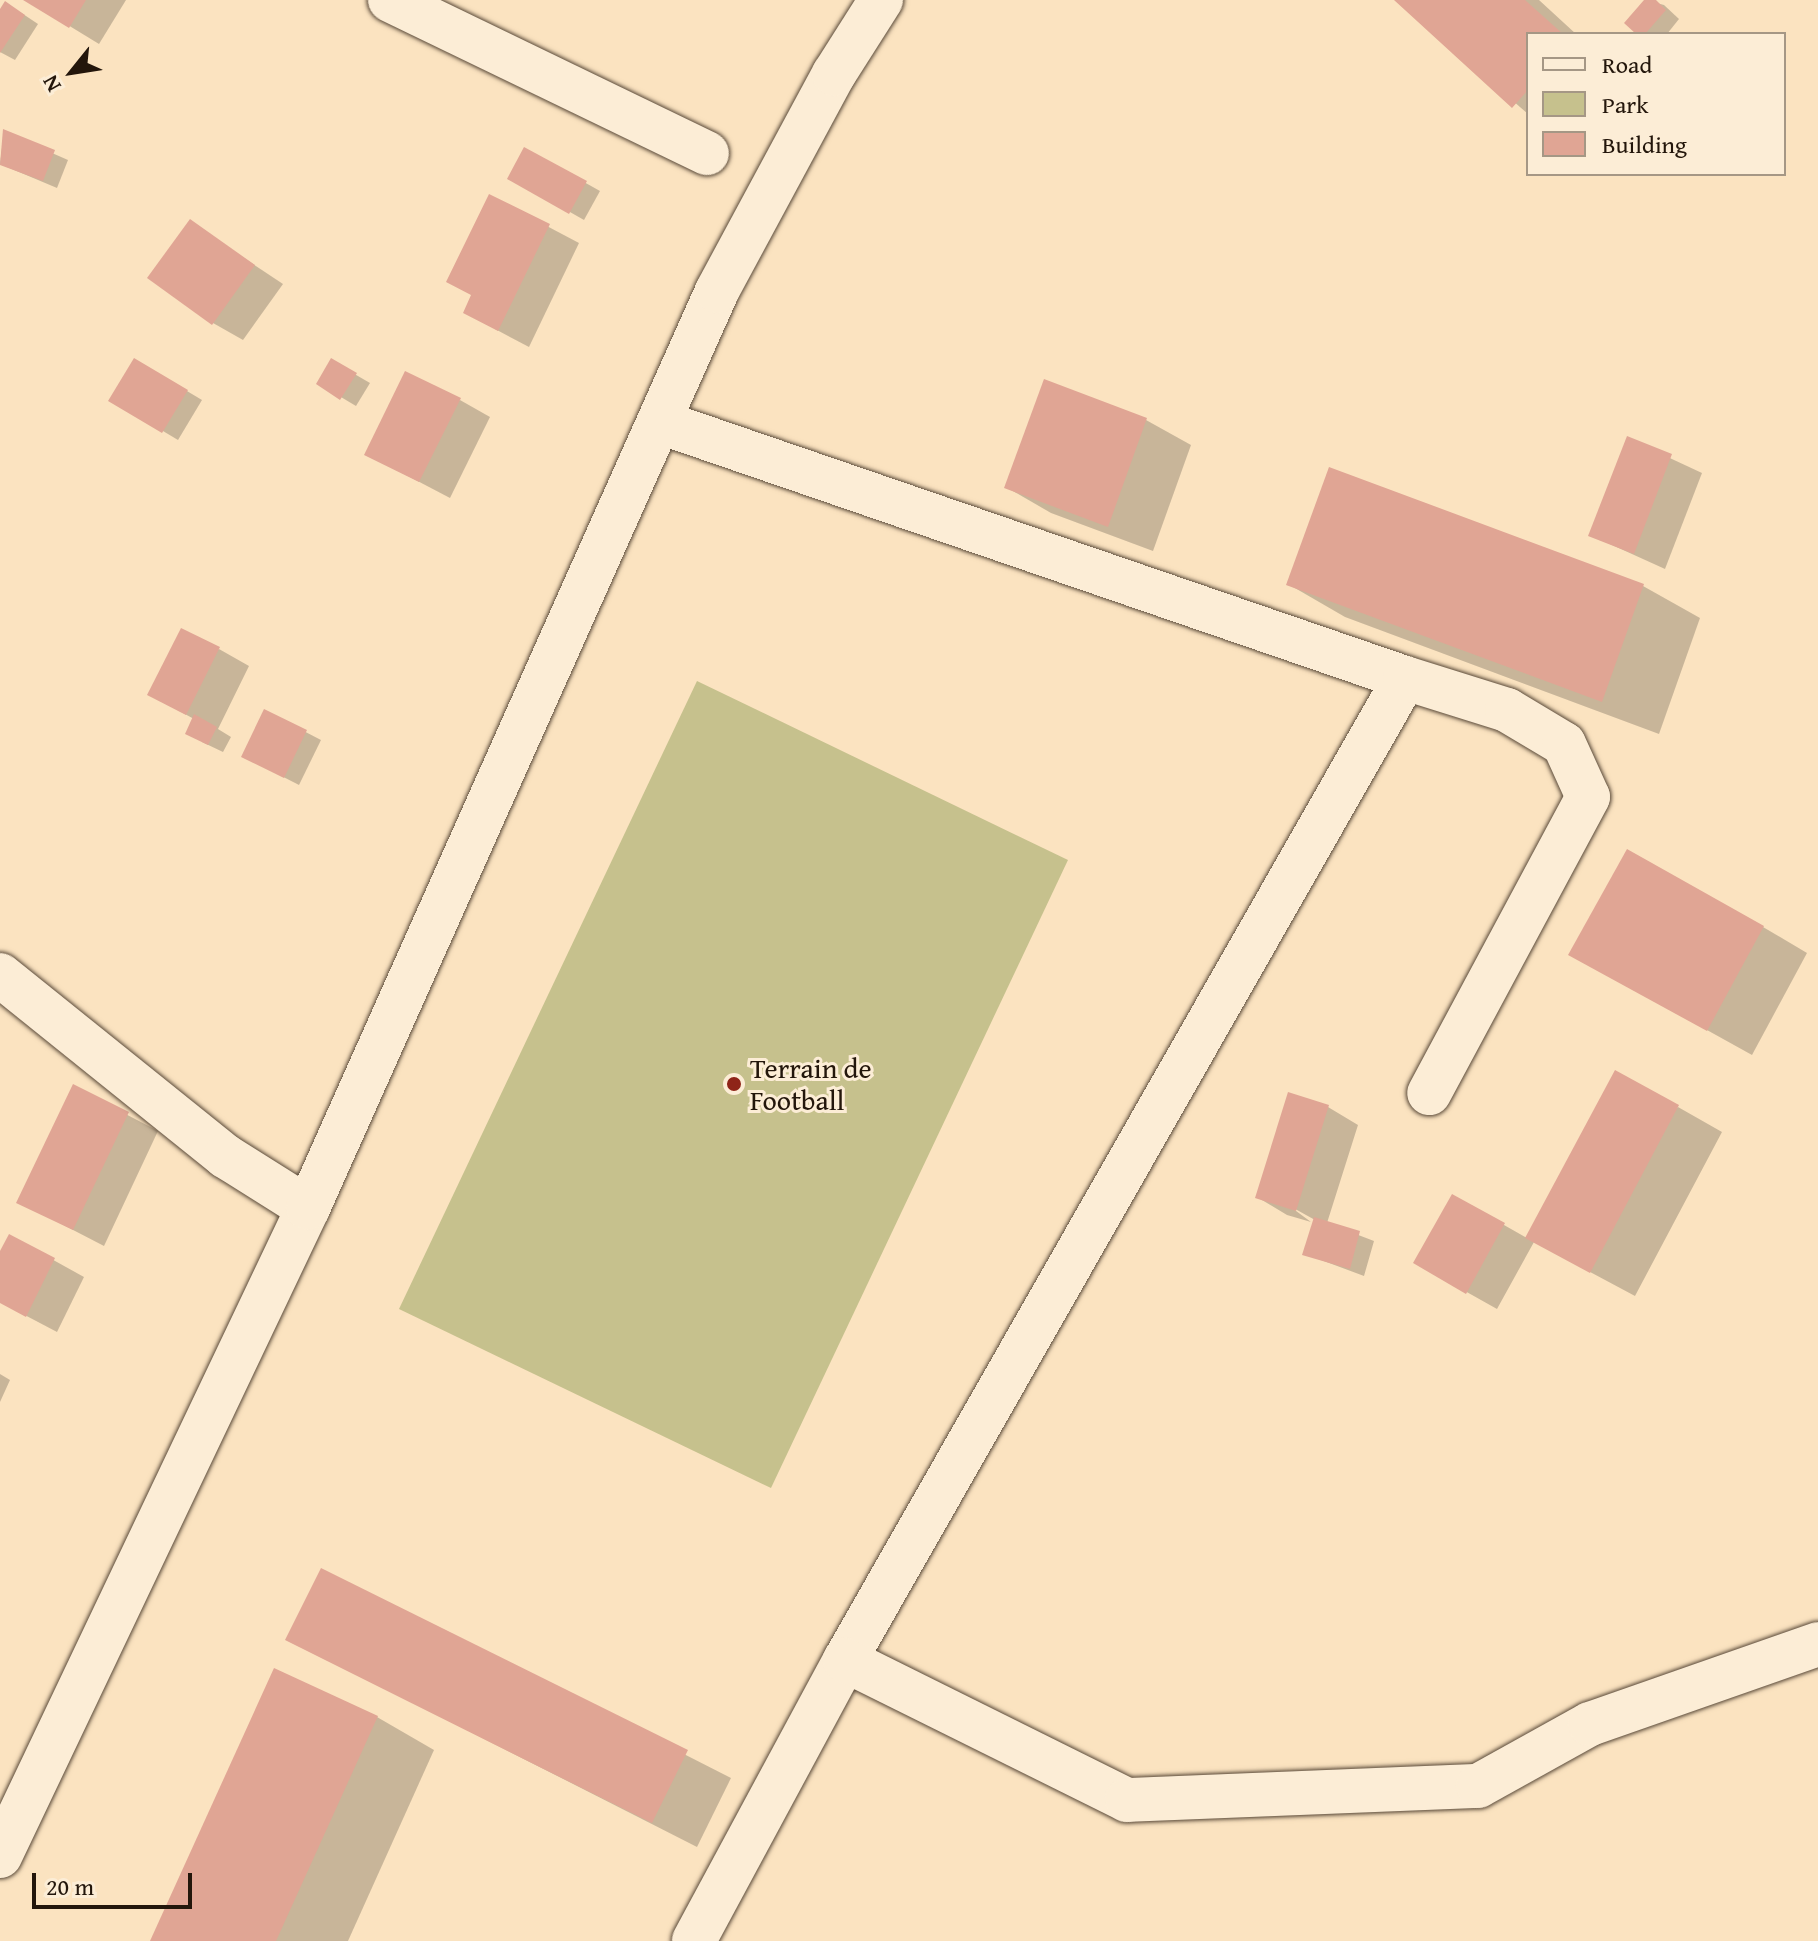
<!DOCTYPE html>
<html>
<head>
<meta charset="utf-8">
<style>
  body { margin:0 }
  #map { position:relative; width:1818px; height:1941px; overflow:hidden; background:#fbe3c0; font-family:"Gentium Book Plus",serif }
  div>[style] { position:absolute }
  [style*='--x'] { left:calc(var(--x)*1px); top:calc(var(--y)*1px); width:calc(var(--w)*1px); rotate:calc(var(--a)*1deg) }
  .green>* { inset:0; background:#c6c18d }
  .shadow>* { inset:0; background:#0003 }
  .building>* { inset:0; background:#e0a594 }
  .roads { filter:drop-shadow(0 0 2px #594938) drop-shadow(0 0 2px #594938) }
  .street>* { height:44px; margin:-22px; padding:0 22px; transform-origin:22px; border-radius:22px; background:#fcedd6 }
  .secondary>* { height:44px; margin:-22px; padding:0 22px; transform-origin:22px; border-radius:22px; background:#fcedd6 }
  .dots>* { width:22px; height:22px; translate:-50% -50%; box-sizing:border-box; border:4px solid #fcedd6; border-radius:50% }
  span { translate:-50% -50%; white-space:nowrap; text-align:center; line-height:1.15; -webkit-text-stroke:6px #fcedd6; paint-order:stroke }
  .poi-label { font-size:28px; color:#23160b }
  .left { translate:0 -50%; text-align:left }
  .legend { position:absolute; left:1526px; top:32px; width:260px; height:144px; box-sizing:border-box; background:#fcedd6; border:2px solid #a59785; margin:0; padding:10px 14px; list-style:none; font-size:24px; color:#23160b }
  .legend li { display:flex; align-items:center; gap:16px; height:40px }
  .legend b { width:40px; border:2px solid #a59785 }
  .north { position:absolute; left:32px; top:32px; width:80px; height:80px; -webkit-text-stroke:6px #fcedd6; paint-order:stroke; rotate:240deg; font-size:22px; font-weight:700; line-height:32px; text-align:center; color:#23160b }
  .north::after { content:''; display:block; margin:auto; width:28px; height:36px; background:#23160b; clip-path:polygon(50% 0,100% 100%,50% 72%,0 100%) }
  .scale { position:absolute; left:32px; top:1873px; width:160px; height:36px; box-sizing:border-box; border:4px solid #23160b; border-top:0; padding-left:10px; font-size:24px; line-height:28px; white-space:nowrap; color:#23160b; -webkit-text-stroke:6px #fcedd6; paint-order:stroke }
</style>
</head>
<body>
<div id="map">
  <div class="green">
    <div style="clip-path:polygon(697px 681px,1068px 860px,771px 1488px,399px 1309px)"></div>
  </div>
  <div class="shadow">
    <div style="clip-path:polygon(27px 0,126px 0,99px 44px)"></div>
    <div style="clip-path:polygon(1397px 0,1539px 0,1576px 34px,1528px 34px,1528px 114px)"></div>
    <div style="clip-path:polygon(1646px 0,1664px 5px,1679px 19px,1667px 34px,1639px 34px)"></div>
    <div style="clip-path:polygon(20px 12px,38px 24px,15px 60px,0 52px,0 13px)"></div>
    <div style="clip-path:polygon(4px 132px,68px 160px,57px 188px,0 164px)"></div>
    <div style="clip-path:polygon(525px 149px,600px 191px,584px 220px,510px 178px)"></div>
    <div style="clip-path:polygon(490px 196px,579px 243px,529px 347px,495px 329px,473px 295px)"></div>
    <div style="clip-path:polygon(190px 222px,283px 284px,243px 340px,213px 323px)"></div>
    <div style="clip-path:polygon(135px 360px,202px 400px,178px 440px,111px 400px)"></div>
    <div style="clip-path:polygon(332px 361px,370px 383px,356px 406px,319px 384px)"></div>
    <div style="clip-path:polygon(460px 400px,490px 417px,450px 498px,366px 454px)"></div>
    <div style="clip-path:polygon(1146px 420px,1191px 445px,1153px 551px,1051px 513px,1006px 487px)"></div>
    <div style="clip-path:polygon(1629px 439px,1702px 473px,1665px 569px,1590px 535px)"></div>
    <div style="clip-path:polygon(1288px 584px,1643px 586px,1700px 618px,1659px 734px,1345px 617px)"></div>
    <div style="clip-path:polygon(219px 649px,249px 666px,218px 729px,231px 737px,223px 752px,202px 742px,194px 719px,150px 695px)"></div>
    <div style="clip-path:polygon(265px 711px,321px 740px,299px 785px,258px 764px)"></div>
    <div style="clip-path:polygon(1763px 927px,1807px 953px,1752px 1055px,1615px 979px)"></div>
    <div style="clip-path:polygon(74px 1087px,158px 1131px,104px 1246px,19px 1202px)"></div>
    <div style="clip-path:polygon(1328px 1107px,1358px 1125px,1327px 1223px,1374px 1241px,1364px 1276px,1305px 1254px,1315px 1220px,1288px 1205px,1311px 1222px,1287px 1215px,1257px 1197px)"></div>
    <div style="clip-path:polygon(1678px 1107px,1722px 1132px,1635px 1296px,1534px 1242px,1497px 1309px,1415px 1263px,1453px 1196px,1527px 1238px)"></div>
    <div style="clip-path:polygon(10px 1236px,84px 1277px,57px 1332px,0 1302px,0 1256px)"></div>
    <div style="clip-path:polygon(0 1374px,10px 1380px,0 1402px)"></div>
    <div style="clip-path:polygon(322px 1570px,731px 1778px,697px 1847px,288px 1639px)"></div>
    <div style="clip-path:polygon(377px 1717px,434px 1750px,348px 1941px,152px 1941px)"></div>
  </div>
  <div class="building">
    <div style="clip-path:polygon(23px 0,86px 0,69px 28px)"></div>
    <div style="clip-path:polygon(1394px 0,1525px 0,1563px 34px,1528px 34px,1528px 90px,1512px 108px)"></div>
    <div style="clip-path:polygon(1644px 0,1656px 0,1666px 10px,1645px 34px,1636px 34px,1624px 23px)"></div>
    <div style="clip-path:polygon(5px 1px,25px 15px,0 53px,0 9px)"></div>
    <div style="clip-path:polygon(3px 129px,55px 150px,43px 181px,0 165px)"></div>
    <div style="clip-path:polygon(524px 147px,587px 181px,569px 214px,507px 179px)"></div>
    <div style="clip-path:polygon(489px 194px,550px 224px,498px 331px,463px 313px,471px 295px,446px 282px)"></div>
    <div style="clip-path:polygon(190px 219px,255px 265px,212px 325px,147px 278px)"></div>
    <div style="clip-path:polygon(134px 358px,188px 390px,162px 433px,108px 401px)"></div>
    <div style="clip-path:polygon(331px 358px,357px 373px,340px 400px,316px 384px)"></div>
    <div style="clip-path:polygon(405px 371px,461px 398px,419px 482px,364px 455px)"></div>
    <div style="clip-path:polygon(1044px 379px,1147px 418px,1108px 527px,1004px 488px)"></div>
    <div style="clip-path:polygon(1627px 436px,1672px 454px,1634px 554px,1588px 536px)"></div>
    <div style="clip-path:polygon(1329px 467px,1644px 584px,1602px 702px,1286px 585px)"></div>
    <div style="clip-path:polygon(181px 628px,220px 647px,186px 715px,147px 695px)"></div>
    <div style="clip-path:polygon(264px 709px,307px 730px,284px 778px,241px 757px)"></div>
    <div style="clip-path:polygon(194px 714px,217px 727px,208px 745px,185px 734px)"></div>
    <div style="clip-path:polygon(1627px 849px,1764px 926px,1707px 1031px,1568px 955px)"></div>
    <div style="clip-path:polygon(1615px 1070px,1679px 1105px,1590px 1273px,1525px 1238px)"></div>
    <div style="clip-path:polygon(73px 1084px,129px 1112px,73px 1230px,16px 1203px)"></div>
    <div style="clip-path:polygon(1288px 1092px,1329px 1105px,1296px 1211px,1255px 1198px)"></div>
    <div style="clip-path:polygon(1452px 1194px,1505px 1223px,1466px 1294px,1413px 1263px)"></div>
    <div style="clip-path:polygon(1314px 1217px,1360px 1231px,1350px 1269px,1302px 1255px)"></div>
    <div style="clip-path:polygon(9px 1234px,55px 1258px,26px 1317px,0 1303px,0 1251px)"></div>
    <div style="clip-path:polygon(321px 1568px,688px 1750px,652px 1823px,285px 1640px)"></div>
    <div style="clip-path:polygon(274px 1668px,378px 1716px,276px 1941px,150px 1941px)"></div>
  </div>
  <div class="roads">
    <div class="street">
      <div style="--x:390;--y:0;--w:352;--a:25.8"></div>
      <div style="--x:660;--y:422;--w:788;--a:18.96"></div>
      <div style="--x:1405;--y:678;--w:1130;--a:119.69"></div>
      <div style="--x:845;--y:1660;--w:319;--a:118.3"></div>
      <div style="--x:1405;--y:678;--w:107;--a:17.4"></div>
      <div style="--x:1507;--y:710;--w:66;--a:30.8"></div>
      <div style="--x:1564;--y:744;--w:58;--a:65.6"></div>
      <div style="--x:1588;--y:797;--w:336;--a:118.2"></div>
      <div style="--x:0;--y:975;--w:289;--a:38.8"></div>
      <div style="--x:225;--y:1156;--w:98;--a:32.1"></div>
      <div style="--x:845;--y:1660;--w:315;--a:26.4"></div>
      <div style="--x:1127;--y:1800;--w:351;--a:-2.3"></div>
      <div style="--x:1478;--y:1786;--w:128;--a:-29"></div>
      <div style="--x:1590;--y:1724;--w:242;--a:-19.3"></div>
    </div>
    <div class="secondary">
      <div style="--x:0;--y:1856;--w:717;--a:-64.58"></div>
      <div style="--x:308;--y:1208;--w:1004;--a:-65.96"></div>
      <div style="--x:717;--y:291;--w:247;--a:-61.7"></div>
      <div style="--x:834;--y:74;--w:88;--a:-57.6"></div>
    </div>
  </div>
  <div class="dots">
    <div style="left:734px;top:1084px;background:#8f2418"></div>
  </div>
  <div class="poi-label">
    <span class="left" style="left:750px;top:1084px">Terrain de<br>Football</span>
  </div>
  <ul class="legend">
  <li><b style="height:10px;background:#fcedd6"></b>Road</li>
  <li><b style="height:22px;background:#c6c18d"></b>Park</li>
  <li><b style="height:22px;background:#e0a594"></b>Building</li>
  </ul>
  <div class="north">N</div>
  <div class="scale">20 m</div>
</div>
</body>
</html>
